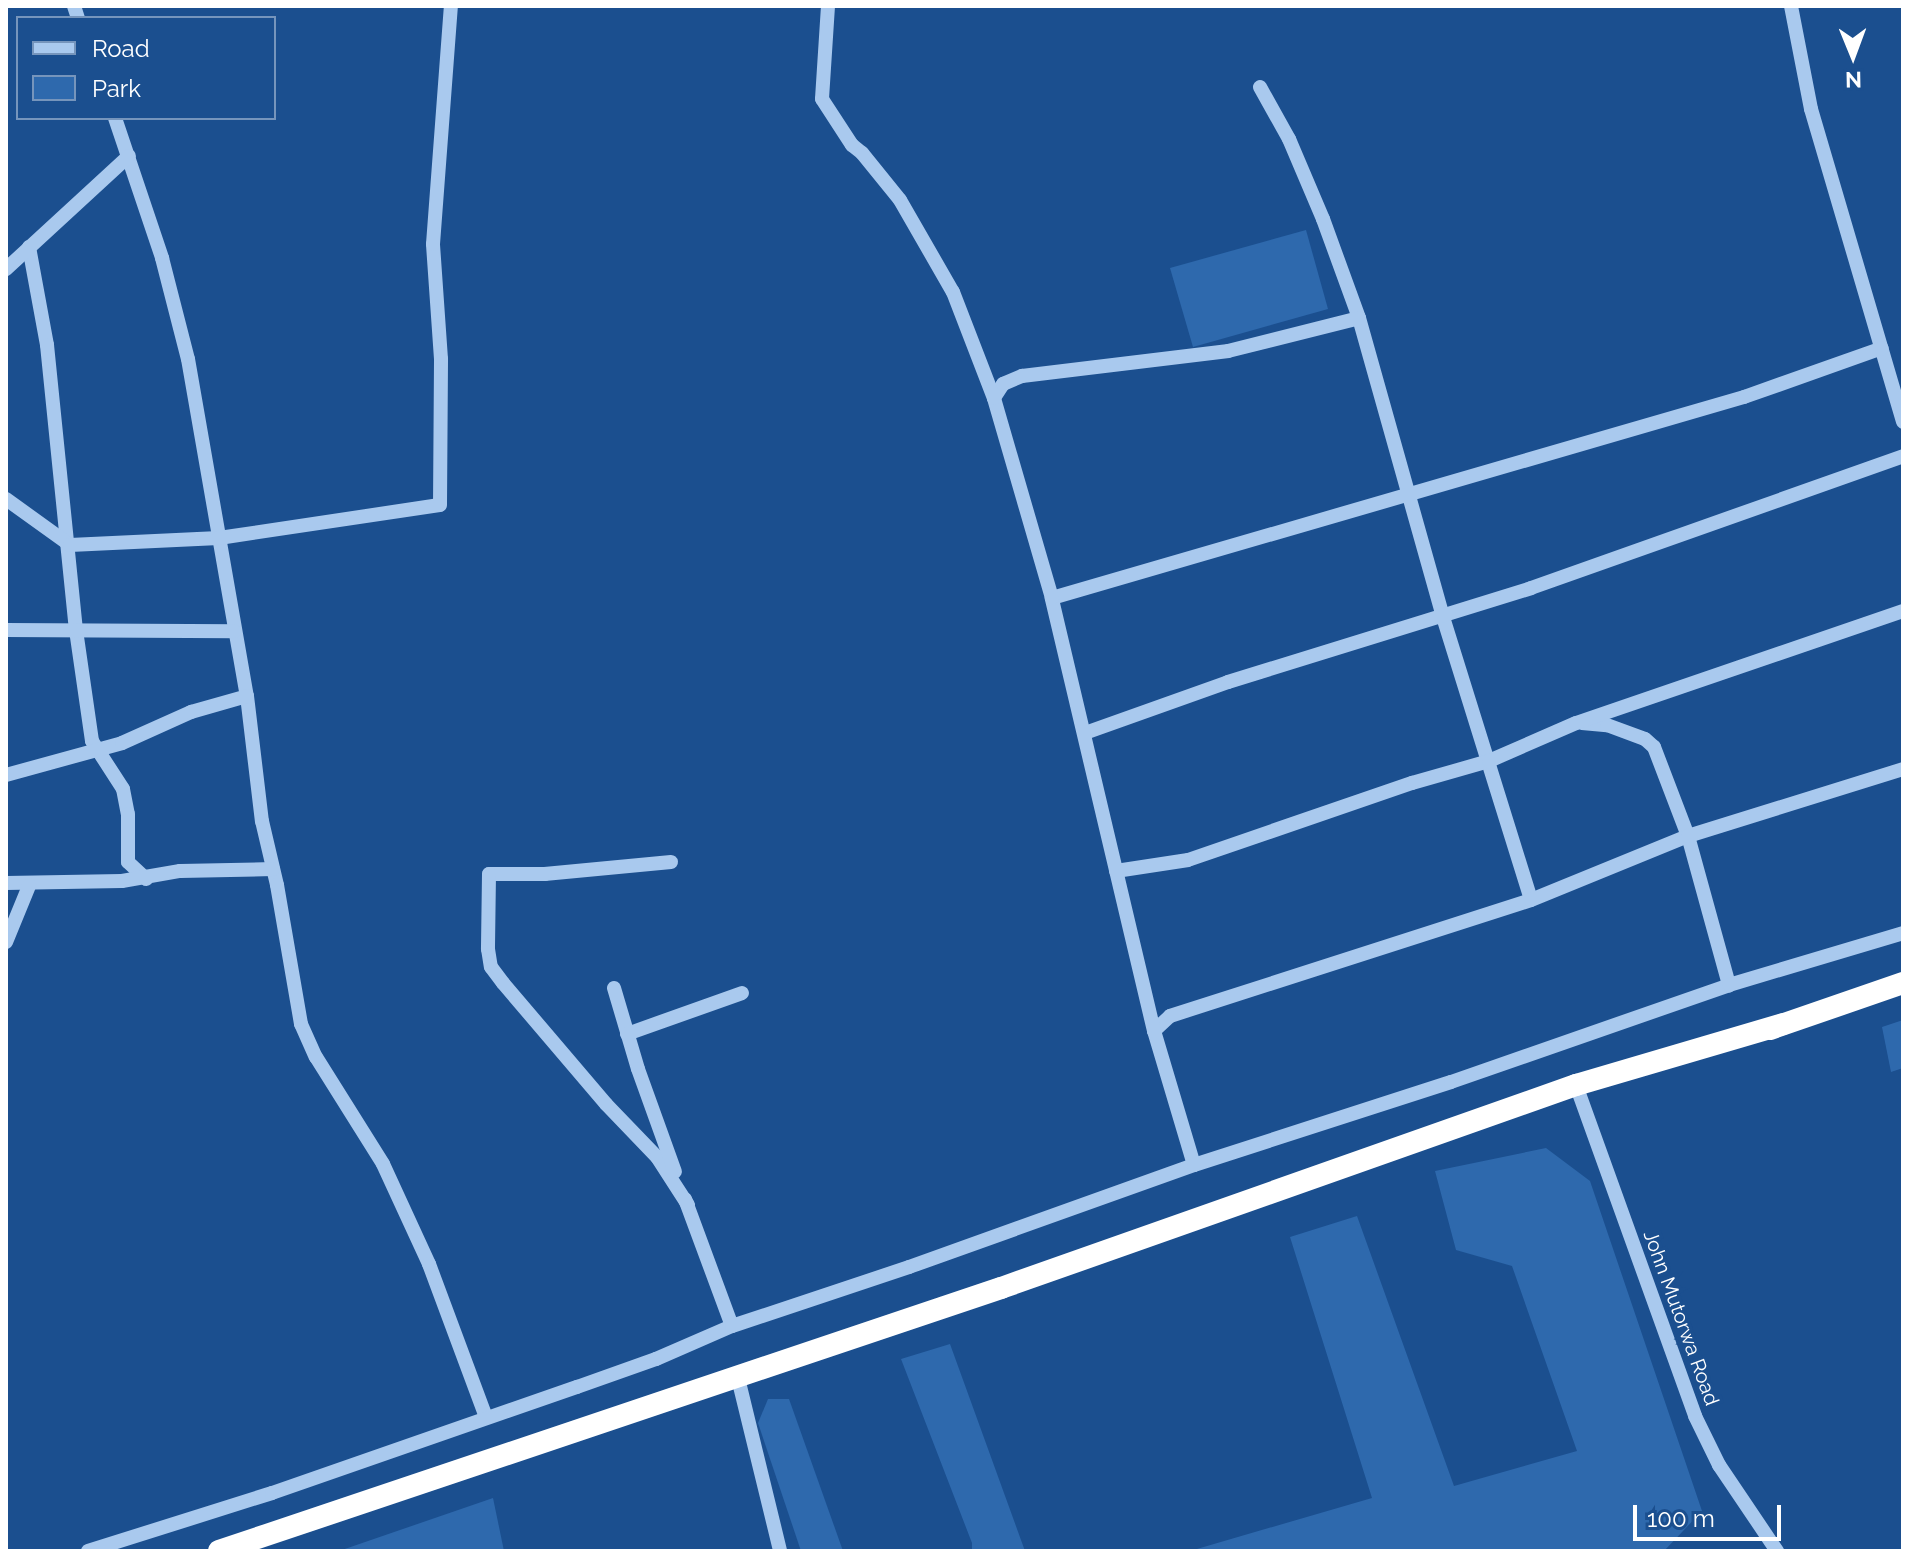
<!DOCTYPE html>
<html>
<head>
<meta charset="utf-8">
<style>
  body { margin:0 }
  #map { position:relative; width:1909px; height:1557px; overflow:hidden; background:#1b4f8f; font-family:Raleway,sans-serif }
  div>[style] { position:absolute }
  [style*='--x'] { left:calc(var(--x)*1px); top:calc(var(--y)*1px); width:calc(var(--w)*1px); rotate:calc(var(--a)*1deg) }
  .green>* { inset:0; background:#2e69ad }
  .minor>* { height:14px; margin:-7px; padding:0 7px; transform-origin:7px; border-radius:7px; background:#a9c9ee }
  .highway>* { height:22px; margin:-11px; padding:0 11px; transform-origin:11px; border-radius:11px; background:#fff }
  span { translate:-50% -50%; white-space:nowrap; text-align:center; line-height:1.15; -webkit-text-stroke:7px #1b4f8f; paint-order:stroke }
  .street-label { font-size:20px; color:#fff }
  .frame { position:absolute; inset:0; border:8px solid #fff; pointer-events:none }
  .legend { position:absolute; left:16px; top:16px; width:260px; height:104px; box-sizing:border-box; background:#1b4f8f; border:2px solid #7695bc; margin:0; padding:10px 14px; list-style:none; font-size:24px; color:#fff }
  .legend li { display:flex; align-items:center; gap:16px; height:40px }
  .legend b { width:40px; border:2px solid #7695bc }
  .north { position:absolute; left:1813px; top:16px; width:80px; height:80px; -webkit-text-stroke:6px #1b4f8f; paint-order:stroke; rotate:179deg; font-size:22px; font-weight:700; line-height:32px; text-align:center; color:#fff }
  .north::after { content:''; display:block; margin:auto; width:28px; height:36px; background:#fff; clip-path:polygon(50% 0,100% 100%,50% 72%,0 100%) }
  .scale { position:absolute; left:1633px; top:1505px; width:148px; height:36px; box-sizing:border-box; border:4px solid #fff; border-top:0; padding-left:10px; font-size:24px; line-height:28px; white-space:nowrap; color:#fff; -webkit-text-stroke:6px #1b4f8f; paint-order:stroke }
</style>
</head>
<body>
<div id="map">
  <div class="green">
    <div style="clip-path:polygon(1306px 230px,1328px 309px,1193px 347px,1170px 268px)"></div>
    <div style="clip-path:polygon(1903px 1020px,1903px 1068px,1891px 1072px,1882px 1027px)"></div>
    <div style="clip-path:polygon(1546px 1148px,1590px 1181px,1702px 1511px,1664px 1551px,1190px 1551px,1372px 1498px,1290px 1237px,1357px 1216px,1454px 1486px,1577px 1451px,1512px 1266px,1456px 1250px,1435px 1171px)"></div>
    <div style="clip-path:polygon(950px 1344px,1025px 1551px,972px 1551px,972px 1543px,901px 1359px)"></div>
    <div style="clip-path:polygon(768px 1399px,789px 1399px,843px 1551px,801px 1551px,758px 1423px)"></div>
    <div style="clip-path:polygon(493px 1498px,504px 1551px,339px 1551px)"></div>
  </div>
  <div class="minor">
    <div style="--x:74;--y:6;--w:13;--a:72"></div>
    <div style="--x:828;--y:6;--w:93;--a:93.7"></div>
    <div style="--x:822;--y:99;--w:55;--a:56.9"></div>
    <div style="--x:852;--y:145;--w:13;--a:39"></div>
    <div style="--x:862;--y:153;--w:60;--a:51"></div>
    <div style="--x:900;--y:200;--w:106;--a:60.1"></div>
    <div style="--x:953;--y:292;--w:114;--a:68.9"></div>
    <div style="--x:1791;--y:6;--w:105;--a:79"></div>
    <div style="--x:1811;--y:109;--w:326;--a:73.6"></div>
    <div style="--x:1260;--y:87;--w:60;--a:60.9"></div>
    <div style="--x:1289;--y:139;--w:87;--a:67"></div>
    <div style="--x:1323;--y:219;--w:105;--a:70"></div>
    <div style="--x:1359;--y:318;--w:311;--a:74.3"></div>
    <div style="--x:1443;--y:617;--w:296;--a:72.7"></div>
    <div style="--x:115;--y:118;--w:148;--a:71.4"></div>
    <div style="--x:162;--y:258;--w:104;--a:75.6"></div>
    <div style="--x:188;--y:359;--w:342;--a:80.1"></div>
    <div style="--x:247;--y:696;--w:126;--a:83.2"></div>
    <div style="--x:262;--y:821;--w:66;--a:76.8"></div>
    <div style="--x:277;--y:885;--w:141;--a:80.2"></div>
    <div style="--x:301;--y:1024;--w:36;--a:66"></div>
    <div style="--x:316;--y:1057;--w:126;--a:57.9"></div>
    <div style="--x:383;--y:1164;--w:110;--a:65.3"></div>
    <div style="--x:429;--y:1264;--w:163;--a:69.6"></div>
    <div style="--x:29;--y:247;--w:100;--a:79.6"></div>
    <div style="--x:47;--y:345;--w:286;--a:84.2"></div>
    <div style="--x:76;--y:630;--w:112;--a:81.8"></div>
    <div style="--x:92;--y:741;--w:57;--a:57.1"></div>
    <div style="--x:123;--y:789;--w:25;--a:79"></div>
    <div style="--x:128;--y:814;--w:48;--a:90"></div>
    <div style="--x:128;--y:862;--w:25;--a:43"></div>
    <div style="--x:6;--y:269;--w:167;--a:-42.6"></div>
    <div style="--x:6;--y:499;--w:79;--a:35.7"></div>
    <div style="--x:70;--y:545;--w:149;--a:-2.7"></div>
    <div style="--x:219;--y:538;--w:223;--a:-8.5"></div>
    <div style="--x:440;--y:505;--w:146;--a:-89.6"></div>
    <div style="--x:441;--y:359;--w:115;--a:-94"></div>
    <div style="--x:433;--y:244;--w:239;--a:-85.7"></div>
    <div style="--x:1052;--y:598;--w:721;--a:-16.2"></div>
    <div style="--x:1744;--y:397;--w:146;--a:-19.5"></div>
    <div style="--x:6;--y:630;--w:228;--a:0.3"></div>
    <div style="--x:1582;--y:723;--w:25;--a:5"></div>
    <div style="--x:1607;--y:725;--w:40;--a:20.2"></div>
    <div style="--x:1645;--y:739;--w:12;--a:42"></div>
    <div style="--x:1654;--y:747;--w:95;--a:69.1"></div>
    <div style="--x:1688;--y:836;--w:155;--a:74.6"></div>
    <div style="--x:1085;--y:733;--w:152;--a:-19.6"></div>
    <div style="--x:1228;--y:682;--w:317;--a:-17.2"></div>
    <div style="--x:1531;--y:588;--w:395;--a:-19.5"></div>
    <div style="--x:6;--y:775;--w:120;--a:-15.4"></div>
    <div style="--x:122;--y:743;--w:76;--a:-24.2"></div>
    <div style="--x:191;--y:712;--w:58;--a:-15.9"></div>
    <div style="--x:671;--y:862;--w:127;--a:174.6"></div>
    <div style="--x:545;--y:874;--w:56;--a:180"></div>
    <div style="--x:489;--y:874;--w:75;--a:90.8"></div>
    <div style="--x:488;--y:949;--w:18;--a:81"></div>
    <div style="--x:491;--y:967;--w:20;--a:53"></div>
    <div style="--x:503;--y:983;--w:159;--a:49.6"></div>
    <div style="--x:606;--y:1104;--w:74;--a:46.1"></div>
    <div style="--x:657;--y:1157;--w:57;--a:57.1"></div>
    <div style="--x:1116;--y:871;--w:73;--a:-8.7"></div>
    <div style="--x:1188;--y:860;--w:237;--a:-19"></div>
    <div style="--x:1412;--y:783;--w:80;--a:-15.9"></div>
    <div style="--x:1489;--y:761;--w:95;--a:-23.6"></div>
    <div style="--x:1576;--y:723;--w:346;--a:-18.9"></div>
    <div style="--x:6;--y:883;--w:116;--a:-1"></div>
    <div style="--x:122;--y:881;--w:59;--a:-9.8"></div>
    <div style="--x:180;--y:871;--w:93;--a:-1.2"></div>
    <div style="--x:6;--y:942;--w:61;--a:-67.7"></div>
    <div style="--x:614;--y:988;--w:84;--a:73.5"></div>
    <div style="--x:638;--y:1069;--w:109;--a:70.2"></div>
    <div style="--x:1154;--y:1031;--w:22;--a:-43"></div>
    <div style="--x:1170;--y:1016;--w:379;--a:-17.8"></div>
    <div style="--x:1531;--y:900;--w:170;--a:-22.2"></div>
    <div style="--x:1688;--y:836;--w:225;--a:-17.3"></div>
    <div style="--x:627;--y:1034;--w:122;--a:-19.6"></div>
    <div style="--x:1576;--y:1085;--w:352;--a:70.2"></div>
    <div style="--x:1695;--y:1416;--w:55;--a:63.9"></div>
    <div style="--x:1719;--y:1465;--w:104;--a:56"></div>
    <div style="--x:1194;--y:1165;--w:140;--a:-106.6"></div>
    <div style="--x:1154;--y:1031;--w:445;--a:-103.3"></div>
    <div style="--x:1052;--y:598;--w:208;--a:-106.2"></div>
    <div style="--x:994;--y:398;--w:17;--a:-57"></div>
    <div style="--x:1003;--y:384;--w:21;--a:-23"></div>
    <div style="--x:1022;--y:376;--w:208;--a:-6.9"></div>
    <div style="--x:1228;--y:351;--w:135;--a:-14.1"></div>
    <div style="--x:685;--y:1199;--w:135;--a:69.7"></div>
    <div style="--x:737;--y:1374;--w:182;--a:76.3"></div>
    <div style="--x:88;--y:1551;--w:193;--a:-17.5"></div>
    <div style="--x:272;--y:1493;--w:323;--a:-19.2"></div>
    <div style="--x:577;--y:1387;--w:84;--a:-19.5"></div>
    <div style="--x:656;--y:1359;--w:83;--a:-23.5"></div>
    <div style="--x:732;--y:1326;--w:187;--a:-18.4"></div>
    <div style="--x:909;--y:1267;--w:303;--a:-19.7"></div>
    <div style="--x:1194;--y:1165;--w:270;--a:-17.9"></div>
    <div style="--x:1451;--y:1082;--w:294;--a:-19.2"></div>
    <div style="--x:1729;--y:985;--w:182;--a:-16.6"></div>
  </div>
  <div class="highway">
    <div style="--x:1770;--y:1029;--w:141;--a:-19.1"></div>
    <div style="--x:219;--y:1551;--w:825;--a:-18.59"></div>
    <div style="--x:1001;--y:1288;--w:610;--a:-19.45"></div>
    <div style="--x:1576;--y:1085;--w:216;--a:-16.4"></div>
  </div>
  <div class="street-label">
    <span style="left:1681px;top:1318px;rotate:70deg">John Mutorwa Road</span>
  </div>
  <div class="frame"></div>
  <ul class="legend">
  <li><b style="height:10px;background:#a9c9ee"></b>Road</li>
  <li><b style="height:22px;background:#2e69ad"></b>Park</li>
  </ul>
  <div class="north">N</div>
  <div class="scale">100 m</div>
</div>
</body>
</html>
